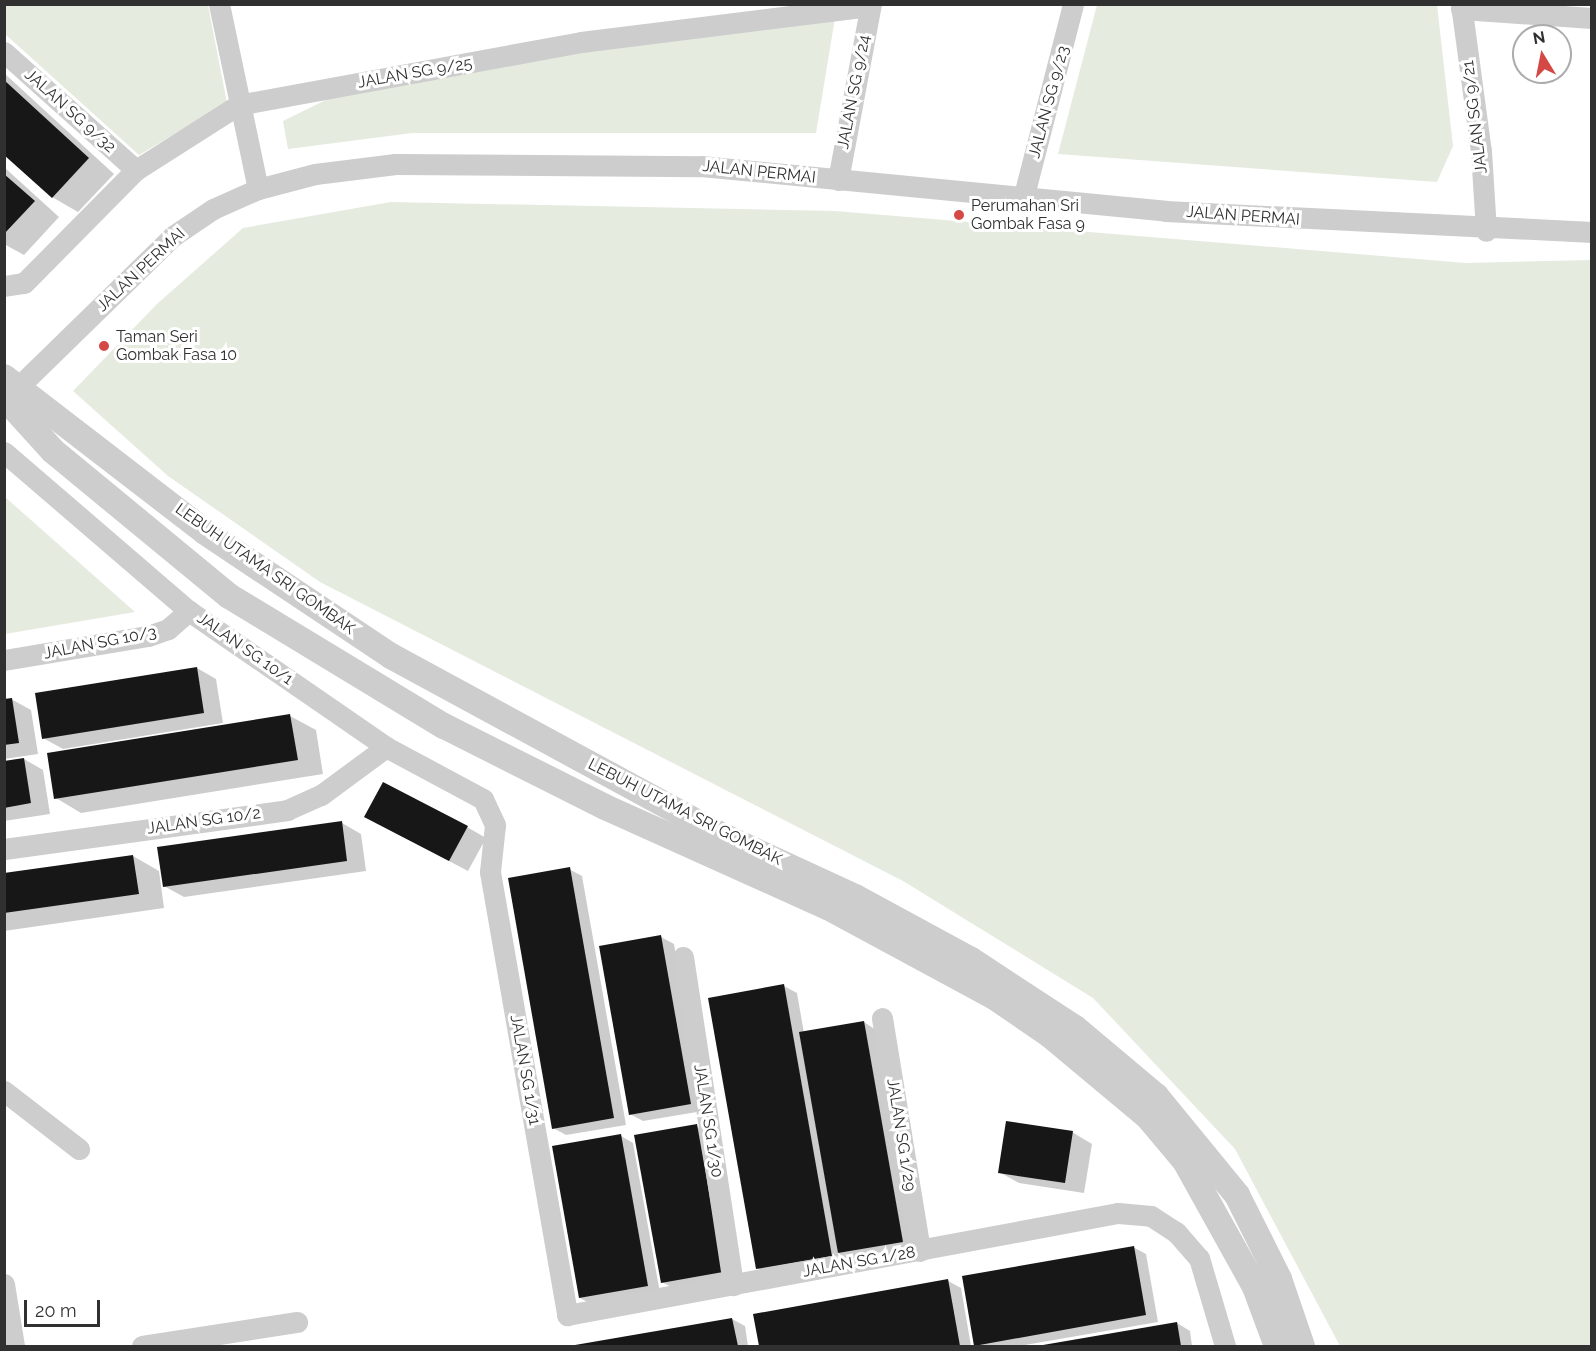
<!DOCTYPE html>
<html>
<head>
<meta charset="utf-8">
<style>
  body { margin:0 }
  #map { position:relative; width:1596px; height:1351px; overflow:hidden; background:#fff; font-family:Raleway,sans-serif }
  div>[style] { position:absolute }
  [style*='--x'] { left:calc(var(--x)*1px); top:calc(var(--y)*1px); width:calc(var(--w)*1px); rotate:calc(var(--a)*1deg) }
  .green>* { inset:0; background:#e5ebdf }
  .shadow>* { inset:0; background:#0003 }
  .building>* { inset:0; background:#171717 }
  .minor>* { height:21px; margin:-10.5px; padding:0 10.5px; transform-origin:10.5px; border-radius:10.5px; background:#cdcdcd }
  .tertiary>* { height:26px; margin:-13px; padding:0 13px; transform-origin:13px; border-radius:13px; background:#cdcdcd }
  .dots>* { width:16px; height:16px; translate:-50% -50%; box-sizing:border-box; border:3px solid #fff; border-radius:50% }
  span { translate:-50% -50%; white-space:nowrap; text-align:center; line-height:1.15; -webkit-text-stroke:6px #fff; paint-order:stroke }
  .street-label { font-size:16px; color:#303030 }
  .poi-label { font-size:16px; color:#303030 }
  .left { translate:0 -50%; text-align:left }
  .frame { position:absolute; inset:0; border:6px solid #303030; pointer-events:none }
  .north { position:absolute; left:1512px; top:24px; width:60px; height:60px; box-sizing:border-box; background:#fff; border:2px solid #acacac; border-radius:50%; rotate:350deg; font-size:16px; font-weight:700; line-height:24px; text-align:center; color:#303030 }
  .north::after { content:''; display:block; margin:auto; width:21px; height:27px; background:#d44845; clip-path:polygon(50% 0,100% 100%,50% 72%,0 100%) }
  .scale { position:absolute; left:24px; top:1300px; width:76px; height:27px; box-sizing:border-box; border:3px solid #303030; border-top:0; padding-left:8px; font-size:18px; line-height:21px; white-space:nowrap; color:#303030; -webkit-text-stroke:4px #fff; paint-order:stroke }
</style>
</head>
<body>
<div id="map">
  <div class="green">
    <div style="clip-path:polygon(5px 5px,208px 5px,227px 103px,139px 155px,5px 34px)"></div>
    <div style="clip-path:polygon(1097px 5px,1437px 5px,1453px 146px,1437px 182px,1058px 154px)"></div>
    <div style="clip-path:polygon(835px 18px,816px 133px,412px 133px,288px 149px,283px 121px,336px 95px,664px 38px)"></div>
    <div style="clip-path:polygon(391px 202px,835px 211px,1466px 263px,1591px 260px,1591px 1346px,1340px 1346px,1235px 1149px,1093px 998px,903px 881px,320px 582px,168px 476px,73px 391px,157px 304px,243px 228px)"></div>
    <div style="clip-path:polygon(5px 497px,135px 612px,5px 634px)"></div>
  </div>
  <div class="shadow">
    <div style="clip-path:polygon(4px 73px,114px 174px,78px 212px,52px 197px,4px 153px)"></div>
    <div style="clip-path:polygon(4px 167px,59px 217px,24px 255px,4px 244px)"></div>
    <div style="clip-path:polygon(197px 668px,216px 679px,223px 723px,63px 749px,43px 738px)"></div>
    <div style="clip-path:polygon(11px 699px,31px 710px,38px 754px,4px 759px,4px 700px)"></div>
    <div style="clip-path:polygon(290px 716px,316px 730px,323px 774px,81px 813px,56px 798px)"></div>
    <div style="clip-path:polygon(24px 759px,43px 770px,50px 814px,4px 821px,4px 762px)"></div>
    <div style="clip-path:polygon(342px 823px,361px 834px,366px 871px,184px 897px,164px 886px)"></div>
    <div style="clip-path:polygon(467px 827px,486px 838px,468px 871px,386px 828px)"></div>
    <div style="clip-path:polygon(133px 856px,159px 871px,164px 908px,4px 931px,4px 874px)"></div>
    <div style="clip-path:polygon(569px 869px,582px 876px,626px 1125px,566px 1135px,553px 1128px)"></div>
    <div style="clip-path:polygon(661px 937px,674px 944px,703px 1111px,643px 1121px,630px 1114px)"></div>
    <div style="clip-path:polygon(784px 986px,797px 993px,804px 1033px,864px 1022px,876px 1030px,915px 1249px,770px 1275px,757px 1268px)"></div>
    <div style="clip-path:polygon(696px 1126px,709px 1133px,735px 1279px,675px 1289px,662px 1282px)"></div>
    <div style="clip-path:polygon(1072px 1132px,1092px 1144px,1084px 1193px,1019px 1183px,999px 1172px)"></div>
    <div style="clip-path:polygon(621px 1136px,633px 1143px,660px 1293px,593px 1305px,580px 1298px)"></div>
    <div style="clip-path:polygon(1133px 1247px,1146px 1254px,1158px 1322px,1019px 1346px,975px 1345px)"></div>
    <div style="clip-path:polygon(948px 1281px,961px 1288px,971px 1346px,761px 1346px,755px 1315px)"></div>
    <div style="clip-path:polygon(732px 1319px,745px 1326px,748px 1346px,577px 1346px)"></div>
    <div style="clip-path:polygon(1177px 1323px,1190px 1331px,1192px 1346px,1045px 1346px)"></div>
  </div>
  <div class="building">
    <div style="clip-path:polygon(4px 80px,89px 158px,52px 198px,4px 155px)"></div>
    <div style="clip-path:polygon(4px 174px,35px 201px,4px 234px)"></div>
    <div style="clip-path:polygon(197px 667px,204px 713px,42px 739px,35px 693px)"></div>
    <div style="clip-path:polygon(12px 698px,19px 743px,4px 745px,4px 699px)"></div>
    <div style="clip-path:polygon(290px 714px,298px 760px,54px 799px,47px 753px)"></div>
    <div style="clip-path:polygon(24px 758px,31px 803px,4px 808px,4px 761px)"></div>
    <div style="clip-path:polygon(383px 782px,468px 826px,449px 861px,364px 817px)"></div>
    <div style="clip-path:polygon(342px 821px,347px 861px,163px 887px,157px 847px)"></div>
    <div style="clip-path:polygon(133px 855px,139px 894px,4px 913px,4px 873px)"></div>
    <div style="clip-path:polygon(570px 867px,614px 1118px,552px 1129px,508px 878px)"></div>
    <div style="clip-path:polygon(661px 935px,691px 1104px,629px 1115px,599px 946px)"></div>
    <div style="clip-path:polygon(784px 984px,832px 1256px,756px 1269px,708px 998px)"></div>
    <div style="clip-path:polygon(864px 1021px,903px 1242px,838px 1253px,799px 1032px)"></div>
    <div style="clip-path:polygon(1006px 1121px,1073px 1131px,1065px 1183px,998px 1173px)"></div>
    <div style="clip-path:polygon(697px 1124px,723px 1272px,661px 1283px,634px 1135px)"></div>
    <div style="clip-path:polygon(621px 1134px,648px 1286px,579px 1298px,552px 1146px)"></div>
    <div style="clip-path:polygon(1134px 1246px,1146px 1315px,974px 1346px,962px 1276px)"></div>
    <div style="clip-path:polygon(948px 1279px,960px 1346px,759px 1346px,753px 1314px)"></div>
    <div style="clip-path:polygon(732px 1318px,738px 1346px,575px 1346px,575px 1345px)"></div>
    <div style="clip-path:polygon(1177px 1322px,1181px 1346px,1043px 1346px,1043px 1345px)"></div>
  </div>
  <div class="minor">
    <div style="--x:219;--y:4;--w:189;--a:78.1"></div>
    <div style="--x:1461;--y:4;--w:148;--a:82.3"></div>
    <div style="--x:1481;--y:151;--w:80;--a:86.4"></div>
    <div style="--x:1461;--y:9;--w:131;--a:3.9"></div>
    <div style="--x:4;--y:52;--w:177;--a:41.8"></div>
    <div style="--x:838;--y:180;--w:179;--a:-79.4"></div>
    <div style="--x:1023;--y:199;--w:201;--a:-75.6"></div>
    <div style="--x:4;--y:286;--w:20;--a:-9"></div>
    <div style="--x:24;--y:283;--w:159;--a:-45.3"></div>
    <div style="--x:136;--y:170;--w:121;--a:-32.5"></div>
    <div style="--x:238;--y:105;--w:349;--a:-10.4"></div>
    <div style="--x:581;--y:42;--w:291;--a:-7.1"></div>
    <div style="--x:8;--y:397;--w:231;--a:-44.3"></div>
    <div style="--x:173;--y:236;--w:48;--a:-34"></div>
    <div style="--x:213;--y:209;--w:49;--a:-24"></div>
    <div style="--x:258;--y:189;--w:59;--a:-14.7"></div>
    <div style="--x:315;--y:174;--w:81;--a:-7.1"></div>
    <div style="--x:395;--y:164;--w:306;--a:0.4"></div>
    <div style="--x:701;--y:166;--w:466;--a:5.5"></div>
    <div style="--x:1165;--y:211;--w:428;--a:2.8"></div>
    <div style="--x:4;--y:452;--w:244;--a:40.7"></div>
    <div style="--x:189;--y:611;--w:239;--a:34.6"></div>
    <div style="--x:386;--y:747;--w:110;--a:28.2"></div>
    <div style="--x:483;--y:799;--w:29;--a:65"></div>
    <div style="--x:495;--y:825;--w:47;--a:96.1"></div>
    <div style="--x:490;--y:872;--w:450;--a:80.1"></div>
    <div style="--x:567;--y:1315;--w:560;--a:-10.49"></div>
    <div style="--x:1118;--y:1213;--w:33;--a:5"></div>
    <div style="--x:1151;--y:1216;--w:30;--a:33"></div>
    <div style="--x:1176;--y:1232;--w:35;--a:49"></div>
    <div style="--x:1199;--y:1258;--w:92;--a:73.5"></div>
    <div style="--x:4;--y:660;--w:146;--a:-9.5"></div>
    <div style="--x:148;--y:636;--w:21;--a:-19"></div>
    <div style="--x:168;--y:629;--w:28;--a:-41"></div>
    <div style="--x:4;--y:849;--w:286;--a:-7.8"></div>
    <div style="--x:287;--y:810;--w:37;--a:-24"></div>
    <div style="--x:321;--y:795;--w:81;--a:-36.4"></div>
    <div style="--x:683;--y:957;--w:332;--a:81.3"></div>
    <div style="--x:882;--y:1018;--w:236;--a:80.7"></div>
    <div style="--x:4;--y:1091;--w:95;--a:37.7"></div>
    <div style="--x:4;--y:1284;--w:63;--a:80.8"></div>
    <div style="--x:142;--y:1346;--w:157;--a:-8.8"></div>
  </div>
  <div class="tertiary">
    <div style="--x:4;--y:377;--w:254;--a:37.6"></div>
    <div style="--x:205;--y:532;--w:224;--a:33.7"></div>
    <div style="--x:391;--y:656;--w:378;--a:28.5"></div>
    <div style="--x:723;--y:836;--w:145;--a:24.8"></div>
    <div style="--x:855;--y:897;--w:132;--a:28.5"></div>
    <div style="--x:971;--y:960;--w:124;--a:33.2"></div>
    <div style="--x:1075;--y:1028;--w:106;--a:40"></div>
    <div style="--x:1156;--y:1096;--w:128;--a:50.7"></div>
    <div style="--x:1237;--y:1195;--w:94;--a:63.4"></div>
    <div style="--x:1279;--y:1279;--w:71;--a:71.1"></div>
    <div style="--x:4;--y:397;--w:73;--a:47.8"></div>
    <div style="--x:53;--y:451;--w:228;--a:39.5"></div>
    <div style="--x:229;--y:596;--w:251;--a:31.2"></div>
    <div style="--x:444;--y:726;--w:180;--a:26.7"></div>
    <div style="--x:605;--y:807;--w:244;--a:24.2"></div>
    <div style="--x:828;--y:907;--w:191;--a:28.4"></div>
    <div style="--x:996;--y:998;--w:65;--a:34.4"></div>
    <div style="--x:1050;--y:1035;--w:128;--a:39.9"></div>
    <div style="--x:1148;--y:1117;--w:57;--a:49.9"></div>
    <div style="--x:1185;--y:1161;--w:144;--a:60.9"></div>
    <div style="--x:1255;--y:1287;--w:63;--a:69.6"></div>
  </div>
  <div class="dots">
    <div style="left:959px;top:215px;background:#d44845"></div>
    <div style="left:104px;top:346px;background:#d44845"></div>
  </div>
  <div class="street-label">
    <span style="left:415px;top:73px;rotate:-10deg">JALAN SG 9/25</span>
    <span style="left:854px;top:92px;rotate:-79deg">JALAN SG 9/24</span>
    <span style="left:1049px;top:102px;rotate:-75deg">JALAN SG 9/23</span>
    <span style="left:70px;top:111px;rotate:42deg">JALAN SG 9/32</span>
    <span style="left:1475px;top:117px;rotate:-97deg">JALAN SG 9/21</span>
    <span style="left:759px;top:172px;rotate:6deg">JALAN PERMAI</span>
    <span style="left:1243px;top:216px;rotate:4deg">JALAN PERMAI</span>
    <span style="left:141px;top:270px;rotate:-43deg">JALAN PERMAI</span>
    <span style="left:265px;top:569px;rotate:35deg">LEBUH UTAMA SRI GOMBAK</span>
    <span style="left:100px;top:643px;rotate:-11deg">JALAN SG 10/3</span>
    <span style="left:245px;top:649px;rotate:35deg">JALAN SG 10/1</span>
    <span style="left:685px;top:812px;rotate:27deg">LEBUH UTAMA SRI GOMBAK</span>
    <span style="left:204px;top:821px;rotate:-8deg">JALAN SG 10/2</span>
    <span style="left:525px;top:1070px;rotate:80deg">JALAN SG 1/31</span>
    <span style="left:708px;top:1121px;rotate:81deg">JALAN SG 1/30</span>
    <span style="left:901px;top:1135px;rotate:81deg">JALAN SG 1/29</span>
    <span style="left:859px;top:1262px;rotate:-10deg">JALAN SG 1/28</span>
  </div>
  <div class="poi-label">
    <span class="left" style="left:971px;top:215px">Perumahan Sri<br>Gombak Fasa 9</span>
    <span class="left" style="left:116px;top:346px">Taman Seri<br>Gombak Fasa 10</span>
  </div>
  <div class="frame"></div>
  <div class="north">N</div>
  <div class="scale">20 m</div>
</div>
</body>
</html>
